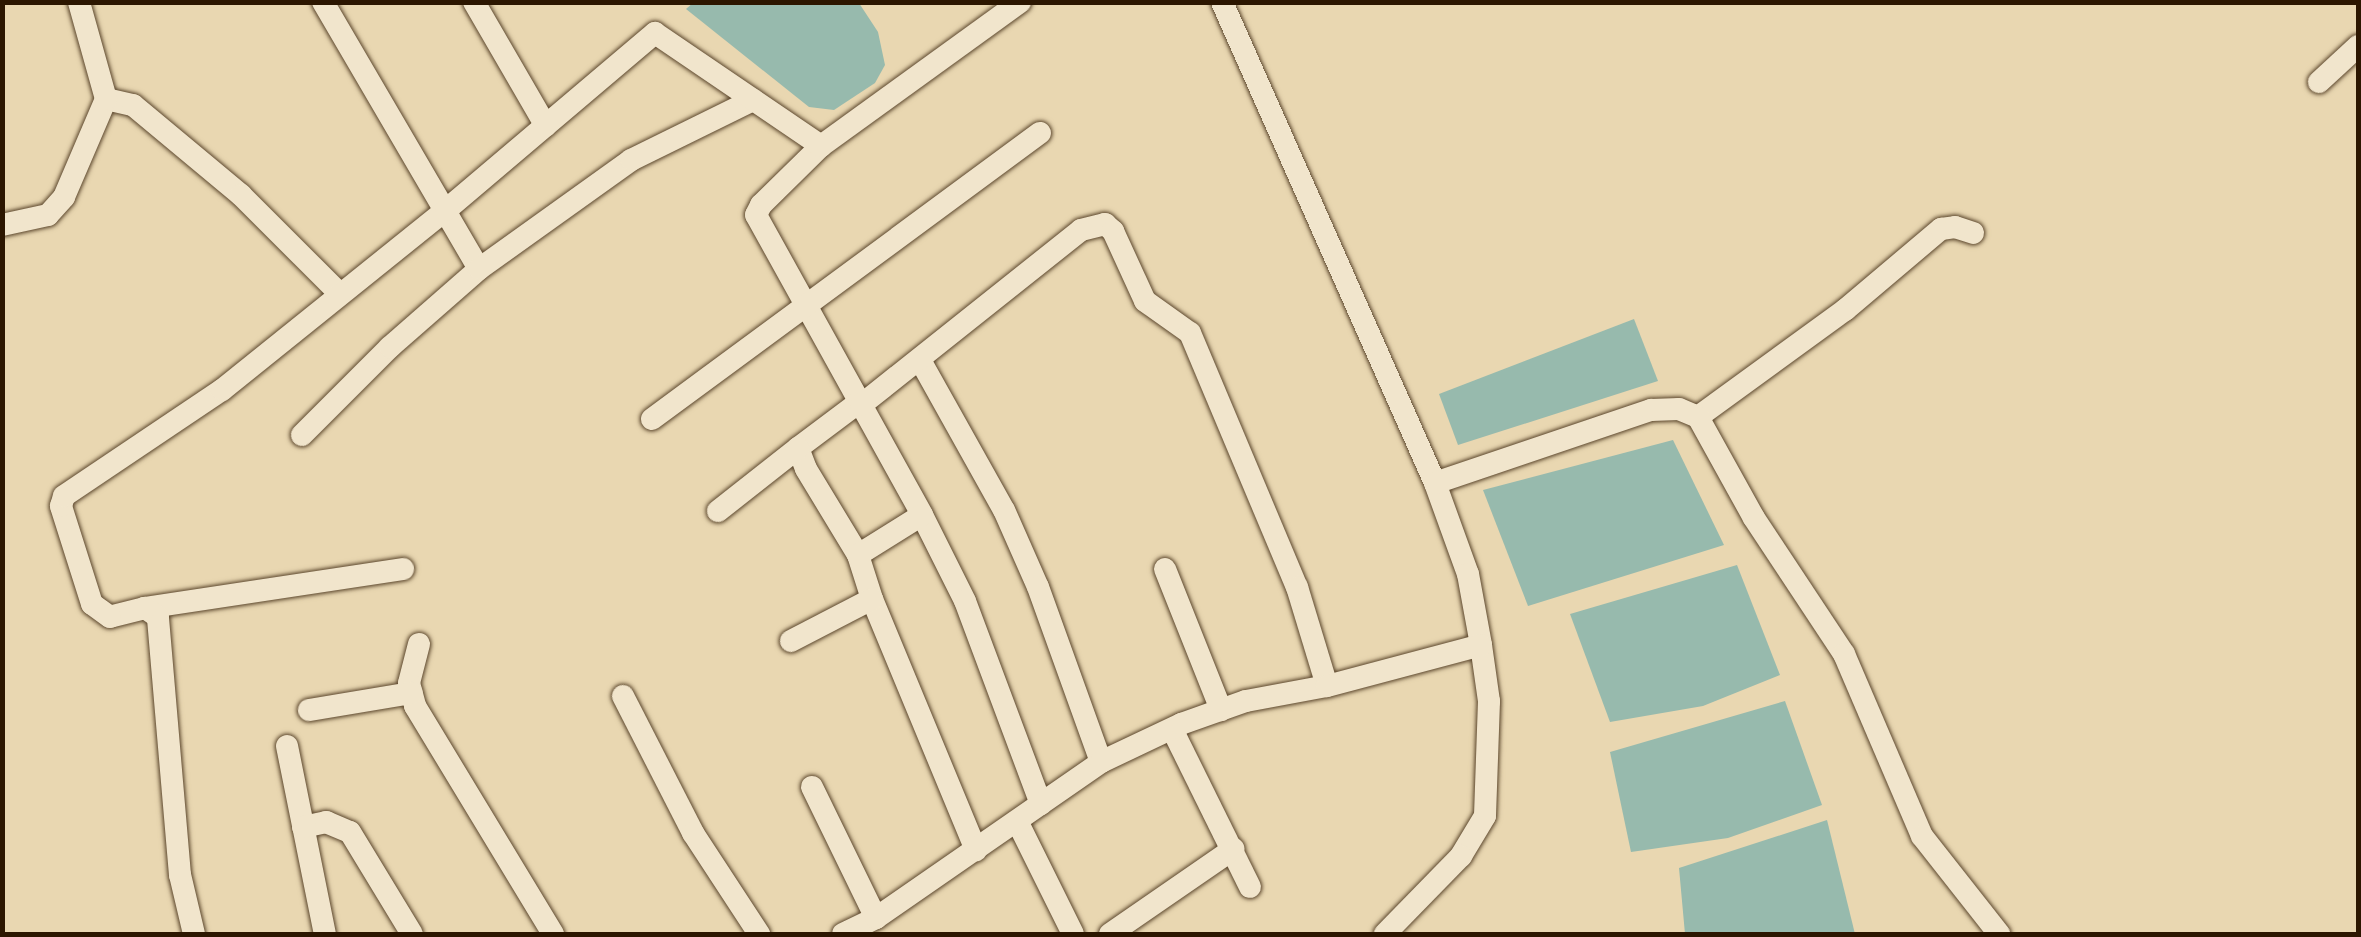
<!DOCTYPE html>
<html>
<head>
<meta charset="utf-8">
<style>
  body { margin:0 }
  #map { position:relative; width:2361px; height:937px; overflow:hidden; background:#e9d7b1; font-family:Cardo,serif }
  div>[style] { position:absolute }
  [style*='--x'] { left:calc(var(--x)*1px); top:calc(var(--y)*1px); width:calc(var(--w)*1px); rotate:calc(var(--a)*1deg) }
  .water>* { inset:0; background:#97baad }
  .roads { filter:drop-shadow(0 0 2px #5b462c) drop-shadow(0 0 2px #5b462c) }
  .minor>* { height:22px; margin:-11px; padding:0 11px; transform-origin:11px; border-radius:11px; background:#f1e5cc }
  span { translate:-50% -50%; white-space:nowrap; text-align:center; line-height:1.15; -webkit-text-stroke:10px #f1e5cc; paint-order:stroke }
  .frame { position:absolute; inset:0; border:5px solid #2c1600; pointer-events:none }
</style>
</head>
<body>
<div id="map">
  <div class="water">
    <div style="clip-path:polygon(694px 2px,859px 3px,878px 32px,885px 65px,875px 83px,834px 110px,809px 107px,686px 9px)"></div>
    <div style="clip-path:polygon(1634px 319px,1658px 381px,1458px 445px,1439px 394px)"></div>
    <div style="clip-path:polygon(1673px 440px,1724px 545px,1528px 606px,1483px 490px)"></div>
    <div style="clip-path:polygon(1737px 565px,1780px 675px,1703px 706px,1610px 722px,1570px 614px)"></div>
    <div style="clip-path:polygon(1785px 701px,1822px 805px,1728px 838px,1631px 852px,1610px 752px)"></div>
    <div style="clip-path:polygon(1827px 820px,1855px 934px,1685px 934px,1679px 868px)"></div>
  </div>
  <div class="roads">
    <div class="minor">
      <div style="--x:323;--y:2;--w:309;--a:59.7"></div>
      <div style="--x:474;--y:2;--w:143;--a:59.9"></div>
      <div style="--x:1020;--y:2;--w:246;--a:144.1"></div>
      <div style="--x:821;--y:146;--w:84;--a:135.5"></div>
      <div style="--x:761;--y:205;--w:11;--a:117"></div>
      <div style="--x:756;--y:215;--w:343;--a:61"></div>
      <div style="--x:922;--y:515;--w:96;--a:63.4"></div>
      <div style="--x:965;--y:601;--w:217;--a:69.5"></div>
      <div style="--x:1222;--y:2;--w:526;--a:66.11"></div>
      <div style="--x:1435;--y:483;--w:97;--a:70.1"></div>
      <div style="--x:1468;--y:574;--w:72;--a:79.6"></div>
      <div style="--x:1481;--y:645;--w:57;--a:81.9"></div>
      <div style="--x:1489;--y:701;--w:115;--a:92"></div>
      <div style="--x:1485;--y:816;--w:47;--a:121"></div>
      <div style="--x:1461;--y:856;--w:109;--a:134.3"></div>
      <div style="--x:2319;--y:82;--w:53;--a:-42.7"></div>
      <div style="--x:106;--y:99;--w:28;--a:13"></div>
      <div style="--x:133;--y:105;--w:141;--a:39.8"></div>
      <div style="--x:241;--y:195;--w:140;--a:45"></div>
      <div style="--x:2;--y:225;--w:47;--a:-12.3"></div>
      <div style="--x:48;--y:215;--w:24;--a:-48"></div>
      <div style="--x:64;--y:197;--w:107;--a:-66.8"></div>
      <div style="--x:106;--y:99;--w:101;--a:-105.6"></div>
      <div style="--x:920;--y:360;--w:172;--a:60.8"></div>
      <div style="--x:1004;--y:510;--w:84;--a:66.2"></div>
      <div style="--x:1038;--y:587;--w:186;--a:70.2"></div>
      <div style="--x:858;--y:403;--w:75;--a:143.1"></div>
      <div style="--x:798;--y:448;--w:22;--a:69"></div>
      <div style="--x:806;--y:469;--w:100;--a:58.8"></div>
      <div style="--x:858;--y:555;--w:46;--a:72.3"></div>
      <div style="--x:872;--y:599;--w:272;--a:67.5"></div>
      <div style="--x:861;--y:405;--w:281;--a:-38.5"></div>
      <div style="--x:1081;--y:230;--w:25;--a:-14"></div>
      <div style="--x:1105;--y:224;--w:11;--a:41"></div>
      <div style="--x:1113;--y:231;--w:77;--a:65.4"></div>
      <div style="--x:1145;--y:301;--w:55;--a:35.4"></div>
      <div style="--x:1190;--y:333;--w:276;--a:67.2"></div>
      <div style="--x:1297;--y:587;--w:103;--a:73.1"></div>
      <div style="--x:1698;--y:417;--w:182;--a:-36.1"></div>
      <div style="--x:1845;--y:310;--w:126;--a:-40.2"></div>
      <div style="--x:1941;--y:229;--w:14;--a:-8"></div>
      <div style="--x:1955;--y:227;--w:19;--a:18"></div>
      <div style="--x:652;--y:419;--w:482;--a:-36.4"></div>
      <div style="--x:302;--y:435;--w:124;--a:-45"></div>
      <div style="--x:390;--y:347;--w:118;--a:-41.2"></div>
      <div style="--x:479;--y:269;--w:187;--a:-35.6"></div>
      <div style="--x:631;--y:160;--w:136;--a:-26.2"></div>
      <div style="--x:1435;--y:483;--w:228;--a:-18.7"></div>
      <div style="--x:1651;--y:410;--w:28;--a:-2"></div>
      <div style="--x:1679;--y:409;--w:21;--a:23"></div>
      <div style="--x:1698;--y:417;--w:115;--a:61"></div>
      <div style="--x:1754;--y:518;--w:163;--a:56.5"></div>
      <div style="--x:1844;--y:654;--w:198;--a:66.8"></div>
      <div style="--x:1922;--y:836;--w:125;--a:51.8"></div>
      <div style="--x:718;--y:511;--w:102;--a:-38.2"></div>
      <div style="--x:858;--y:555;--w:75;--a:-32"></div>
      <div style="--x:1165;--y:569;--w:152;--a:68.3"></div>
      <div style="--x:145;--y:608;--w:261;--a:-8.6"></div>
      <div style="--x:791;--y:641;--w:91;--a:-27.4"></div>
      <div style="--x:419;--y:644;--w:40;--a:104.4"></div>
      <div style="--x:409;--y:683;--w:24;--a:75"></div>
      <div style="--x:415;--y:706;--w:267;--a:58.8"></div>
      <div style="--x:623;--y:696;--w:154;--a:62.9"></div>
      <div style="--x:693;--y:833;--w:121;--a:56.8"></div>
      <div style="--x:309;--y:710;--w:104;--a:-9.4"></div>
      <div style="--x:1172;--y:729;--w:176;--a:63.7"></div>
      <div style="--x:287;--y:746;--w:192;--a:78.6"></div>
      <div style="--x:812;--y:787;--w:146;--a:64"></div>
      <div style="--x:1017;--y:821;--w:126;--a:63.6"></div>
      <div style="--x:303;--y:827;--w:24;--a:-12"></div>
      <div style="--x:326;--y:822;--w:26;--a:23"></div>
      <div style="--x:350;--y:832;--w:119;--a:58.7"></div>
      <div style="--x:194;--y:934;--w:61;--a:-103.3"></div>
      <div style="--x:180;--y:875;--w:259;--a:-94.9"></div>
      <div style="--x:158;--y:617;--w:16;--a:-145"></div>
      <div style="--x:145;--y:608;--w:36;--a:166"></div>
      <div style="--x:110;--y:617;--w:22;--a:-144"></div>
      <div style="--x:92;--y:604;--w:103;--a:-107.6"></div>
      <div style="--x:61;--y:506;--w:10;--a:-73"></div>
      <div style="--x:64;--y:496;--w:190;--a:-33.9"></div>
      <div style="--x:222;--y:390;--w:287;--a:-38.8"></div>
      <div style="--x:446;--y:210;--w:274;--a:-40.3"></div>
      <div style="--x:655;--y:33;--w:201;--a:34.2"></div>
      <div style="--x:843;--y:934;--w:37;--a:-26"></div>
      <div style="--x:876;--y:918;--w:274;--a:-34.7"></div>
      <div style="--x:1101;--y:762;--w:89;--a:-25.4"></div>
      <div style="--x:1181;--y:724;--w:69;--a:-19.5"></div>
      <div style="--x:1246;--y:701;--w:82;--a:-10.5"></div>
      <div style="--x:1327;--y:686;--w:159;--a:-14.9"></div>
      <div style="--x:1110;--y:934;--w:150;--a:-34.6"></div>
    </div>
  </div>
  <div class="frame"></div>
</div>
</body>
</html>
